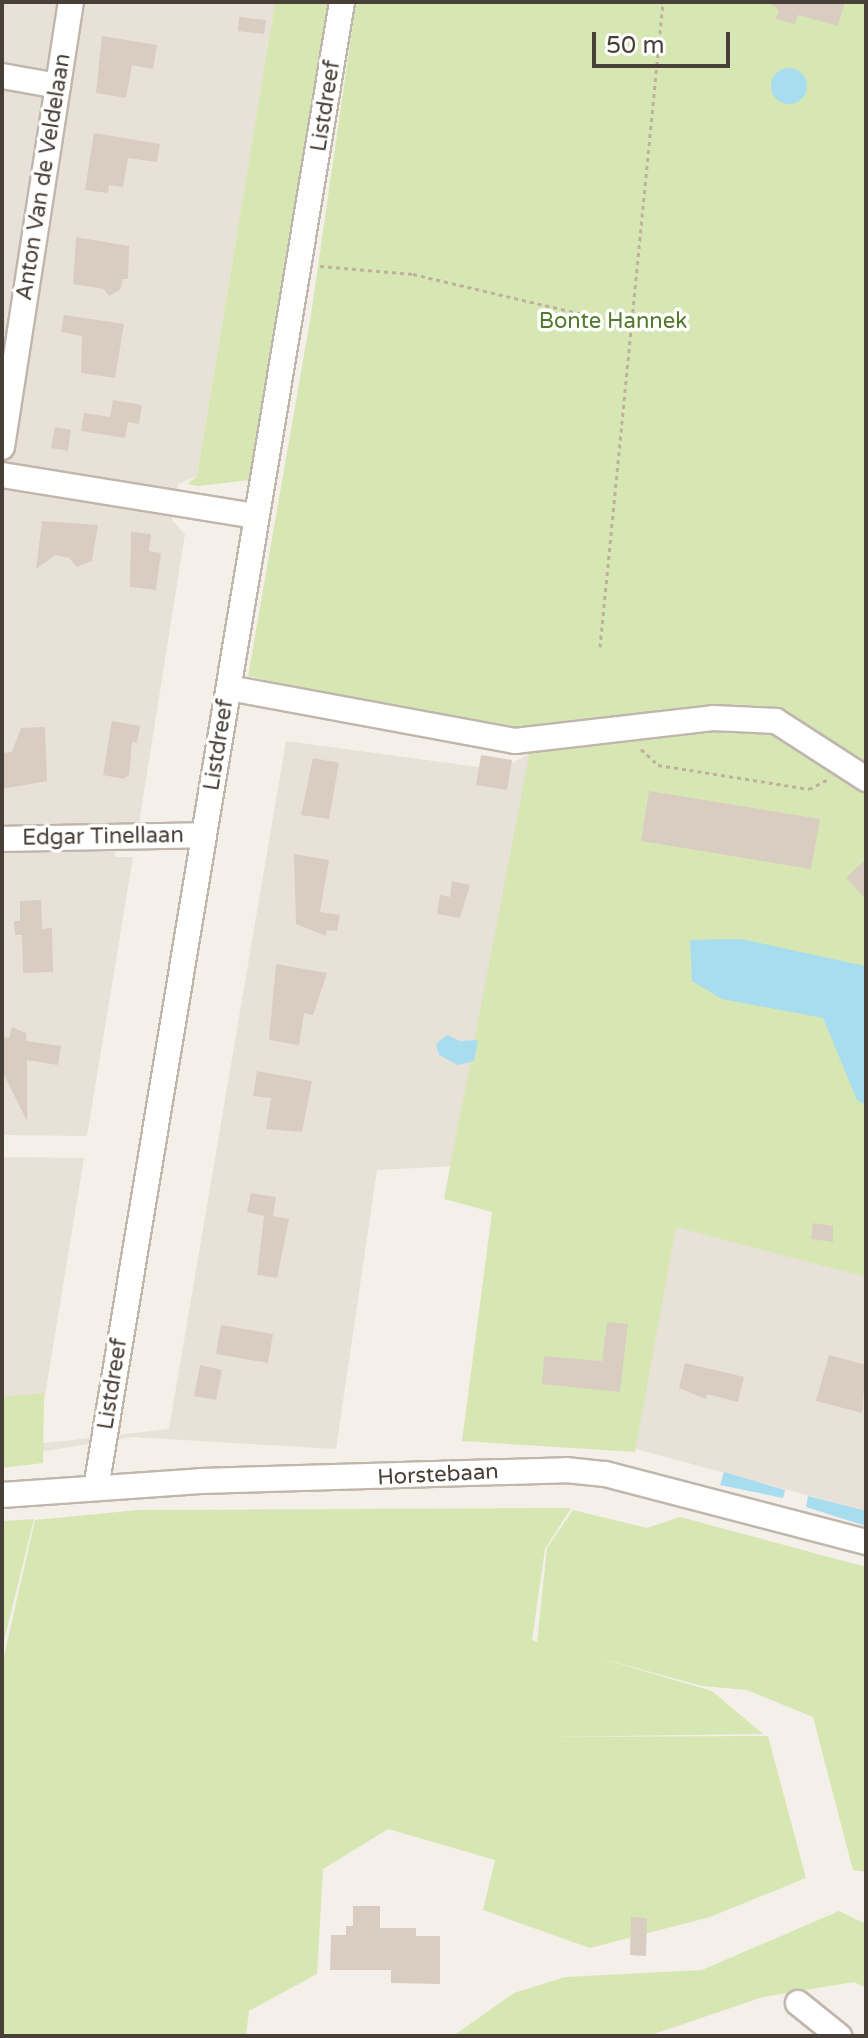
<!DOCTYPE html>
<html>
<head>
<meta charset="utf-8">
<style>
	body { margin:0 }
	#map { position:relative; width:868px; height:2038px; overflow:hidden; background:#f4efe9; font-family:"Varela Round",sans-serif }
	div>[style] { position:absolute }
	.residential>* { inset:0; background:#e8e1d8 }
	.green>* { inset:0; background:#d7e7b3 }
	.water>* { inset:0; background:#a8dcef }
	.round { border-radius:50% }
	.building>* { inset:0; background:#d9cdc2 }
	.path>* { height:3px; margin-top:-1.5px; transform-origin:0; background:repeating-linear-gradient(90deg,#c1b09d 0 4px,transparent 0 8px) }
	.roads { filter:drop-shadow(2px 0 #c0b6ac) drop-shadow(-2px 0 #c0b6ac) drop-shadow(0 2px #c0b6ac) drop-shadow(0 -2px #c0b6ac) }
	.minor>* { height:24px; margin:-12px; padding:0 12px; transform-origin:12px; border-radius:12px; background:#fff }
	span { translate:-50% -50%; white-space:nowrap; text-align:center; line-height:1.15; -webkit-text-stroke:7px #fff; paint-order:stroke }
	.street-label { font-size:22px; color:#483f38 }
	.park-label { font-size:22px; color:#53792c }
	.frame { position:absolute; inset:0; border:4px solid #483f38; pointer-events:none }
	.scale { position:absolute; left:592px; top:32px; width:138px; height:36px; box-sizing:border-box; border:4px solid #483f38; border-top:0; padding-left:10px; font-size:24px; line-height:28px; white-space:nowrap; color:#483f38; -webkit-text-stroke:6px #fff; paint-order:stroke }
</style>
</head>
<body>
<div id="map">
	<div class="residential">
		<div style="clip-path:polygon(2px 2px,275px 2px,197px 476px,178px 484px,172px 520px,185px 534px,139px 823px,115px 823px,115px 857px,133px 857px,87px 1136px,2px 1135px)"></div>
		<div style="clip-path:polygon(609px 710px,866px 720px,866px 1511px,621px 1445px,506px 1444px,535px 1162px,377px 1170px,336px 1449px,132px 1437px,2px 1458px,2px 1157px,84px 1158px,37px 1444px,169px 1429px,286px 741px,500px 770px)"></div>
	</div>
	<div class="green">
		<div style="clip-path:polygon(275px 2px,331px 2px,250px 480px,198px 486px,187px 484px,197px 476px)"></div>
		<div style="clip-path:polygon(356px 2px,866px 2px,866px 1277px,676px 1227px,635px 1452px,462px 1441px,492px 1212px,444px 1199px,532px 740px,248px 676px,311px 315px)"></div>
		<div style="clip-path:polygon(44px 1393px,43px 1463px,2px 1468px,2px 1397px)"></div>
		<div style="clip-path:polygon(571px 1508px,545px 1549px,532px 1640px,537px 1642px,547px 1548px,573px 1510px,647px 1528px,680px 1517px,866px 1567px,866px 1872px,853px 1870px,813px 1717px,747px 1690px,702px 1686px,596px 1657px,712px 1691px,763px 1734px,544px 1737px,768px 1736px,806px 1878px,710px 1917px,590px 1948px,483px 1910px,495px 1860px,388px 1829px,323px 1869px,317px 1974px,249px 2011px,246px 2036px,2px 2036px,2px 1665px,35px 1520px,138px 1510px)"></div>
		<div style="clip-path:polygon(34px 1519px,2px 1649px,2px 1521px)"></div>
		<div style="clip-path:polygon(839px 1911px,866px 1924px,866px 1988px,854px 1982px,763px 1997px,648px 2036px,453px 2036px,514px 1993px,565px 1977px,702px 1970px)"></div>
	</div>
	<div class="water">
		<div class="round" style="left:771px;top:68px;width:36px;height:36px"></div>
		<div style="clip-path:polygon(741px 939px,865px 966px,866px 1105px,857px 1100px,823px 1018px,722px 999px,692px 981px,690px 940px)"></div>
		<div style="clip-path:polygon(447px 1035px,460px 1041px,478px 1040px,474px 1061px,458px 1065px,439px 1055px,436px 1044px)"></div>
		<div style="clip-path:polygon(724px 1472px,785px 1490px,783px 1498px,720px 1485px)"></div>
		<div style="clip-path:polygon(808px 1496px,866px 1511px,866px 1526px,806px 1507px)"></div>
	</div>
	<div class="building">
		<div style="clip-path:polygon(768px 2px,845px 2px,838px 26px,798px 15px,795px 24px,776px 19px,779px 10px)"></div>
		<div style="clip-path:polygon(239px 17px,266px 20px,264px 34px,238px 31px)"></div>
		<div style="clip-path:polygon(102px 36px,157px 45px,153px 69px,132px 65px,126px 98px,96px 93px)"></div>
		<div style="clip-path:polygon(94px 133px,160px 144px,157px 162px,128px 158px,123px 187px,109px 185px,108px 193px,85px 190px)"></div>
		<div style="clip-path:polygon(76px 237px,129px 246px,128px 279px,123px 279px,120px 290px,109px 296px,104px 289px,73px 284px)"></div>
		<div style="clip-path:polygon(64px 315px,124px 324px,115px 378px,81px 373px,82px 336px,61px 332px)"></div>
		<div style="clip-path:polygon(113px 400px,142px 405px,139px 424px,128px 422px,125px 438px,81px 431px,84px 413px,110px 417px)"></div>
		<div style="clip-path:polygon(55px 427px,71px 430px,68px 451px,51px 448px)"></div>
		<div style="clip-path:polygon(42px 521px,98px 525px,92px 561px,77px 567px,69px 558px,55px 555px,36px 569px)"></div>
		<div style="clip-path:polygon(131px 532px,151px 534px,149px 551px,161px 553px,156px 590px,130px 587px)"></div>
		<div style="clip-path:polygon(112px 721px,140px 726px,137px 743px,132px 742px,129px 775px,123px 779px,103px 775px)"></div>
		<div style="clip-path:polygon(45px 727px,47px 781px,2px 789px,2px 753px,12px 752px,21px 728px)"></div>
		<div style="clip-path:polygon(481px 755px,512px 760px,507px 790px,476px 785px)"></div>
		<div style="clip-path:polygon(313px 758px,339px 763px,329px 819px,301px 815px)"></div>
		<div style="clip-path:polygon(649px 791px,820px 819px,811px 869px,641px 841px)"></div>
		<div style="clip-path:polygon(294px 854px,329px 860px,320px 912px,340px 915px,337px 931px,327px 930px,326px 936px,296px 924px)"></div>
		<div style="clip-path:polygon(866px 859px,866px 899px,846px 878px)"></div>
		<div style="clip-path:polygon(452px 881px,470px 885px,460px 918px,437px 914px,440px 895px,450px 897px)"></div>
		<div style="clip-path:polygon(41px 900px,42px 929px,52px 928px,53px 972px,23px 973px,22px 935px,15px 935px,14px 921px,20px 921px,20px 901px)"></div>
		<div style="clip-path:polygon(276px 964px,327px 973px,313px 1015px,304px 1013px,299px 1045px,269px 1040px)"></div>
		<div style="clip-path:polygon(12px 1027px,26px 1033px,26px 1041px,61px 1046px,58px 1065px,27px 1060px,27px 1121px,4px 1075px,2px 1037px,9px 1038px)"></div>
		<div style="clip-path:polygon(257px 1071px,312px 1081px,302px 1132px,266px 1129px,271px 1098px,253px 1096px)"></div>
		<div style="clip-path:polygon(251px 1193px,276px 1197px,273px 1216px,289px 1219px,277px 1278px,257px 1275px,264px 1216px,247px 1212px)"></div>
		<div style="clip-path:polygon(813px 1223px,833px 1226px,833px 1242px,811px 1239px)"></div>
		<div style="clip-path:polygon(607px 1322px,628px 1324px,620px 1392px,542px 1384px,544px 1356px,602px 1361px)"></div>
		<div style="clip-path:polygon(221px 1325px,273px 1334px,268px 1363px,216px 1354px)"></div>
		<div style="clip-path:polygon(829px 1355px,866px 1365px,862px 1413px,816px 1401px)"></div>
		<div style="clip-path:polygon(685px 1363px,744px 1377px,738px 1402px,707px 1394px,706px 1399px,679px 1388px)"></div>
		<div style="clip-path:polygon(200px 1365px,222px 1370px,216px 1400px,194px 1396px)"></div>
		<div style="clip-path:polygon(353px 1906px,380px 1906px,380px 1928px,416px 1928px,416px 1936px,440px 1936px,440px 1984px,391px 1983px,391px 1970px,330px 1970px,331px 1935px,346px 1935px,346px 1926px,353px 1926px)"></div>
		<div style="clip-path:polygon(631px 1917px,647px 1918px,646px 1956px,630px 1955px)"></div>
	</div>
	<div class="path">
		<div style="left:320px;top:266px;width:93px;rotate:4.9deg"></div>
		<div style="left:413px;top:274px;width:222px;rotate:13.3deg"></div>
		<div style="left:600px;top:647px;width:648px;rotate:-84.42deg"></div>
		<div style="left:641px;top:749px;width:23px;rotate:43deg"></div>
		<div style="left:658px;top:765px;width:153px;rotate:9deg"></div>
		<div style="left:809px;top:789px;width:20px;rotate:-27deg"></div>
	</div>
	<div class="roads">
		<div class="minor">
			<div style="left:2px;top:76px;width:57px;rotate:10.1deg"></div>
			<div style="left:2px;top:447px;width:450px;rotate:-81.2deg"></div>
			<div style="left:2px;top:475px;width:257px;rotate:9.2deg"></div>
			<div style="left:229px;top:688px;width:291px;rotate:10.5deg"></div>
			<div style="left:515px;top:741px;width:199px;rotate:-6.6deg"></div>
			<div style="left:713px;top:718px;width:63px;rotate:2.7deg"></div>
			<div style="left:776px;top:721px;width:107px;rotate:32.8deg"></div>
			<div style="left:2px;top:839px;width:202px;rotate:-1.1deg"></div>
			<div style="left:96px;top:1488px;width:1506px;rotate:-80.6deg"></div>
			<div style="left:2px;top:1495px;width:199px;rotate:-4deg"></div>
			<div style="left:201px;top:1481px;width:365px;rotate:-1.7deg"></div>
			<div style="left:566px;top:1470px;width:39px;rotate:6deg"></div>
			<div style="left:605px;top:1474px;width:270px;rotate:14.6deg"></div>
			<div style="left:798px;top:2003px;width:53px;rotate:38.8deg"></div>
		</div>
	</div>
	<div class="street-label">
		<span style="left:326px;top:106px;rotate:-81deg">Listdreef</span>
		<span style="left:44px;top:177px;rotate:-81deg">Anton Van de Veldelaan</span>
		<span style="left:219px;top:745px;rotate:-81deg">Listdreef</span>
		<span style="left:103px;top:837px;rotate:-1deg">Edgar Tinellaan</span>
		<span style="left:113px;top:1384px;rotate:-81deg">Listdreef</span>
		<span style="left:438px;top:1475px;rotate:-3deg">Horstebaan</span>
	</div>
	<div class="park-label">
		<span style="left:613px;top:322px">Bonte Hannek</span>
	</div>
	<div class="frame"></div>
	<div class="scale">50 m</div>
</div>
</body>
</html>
